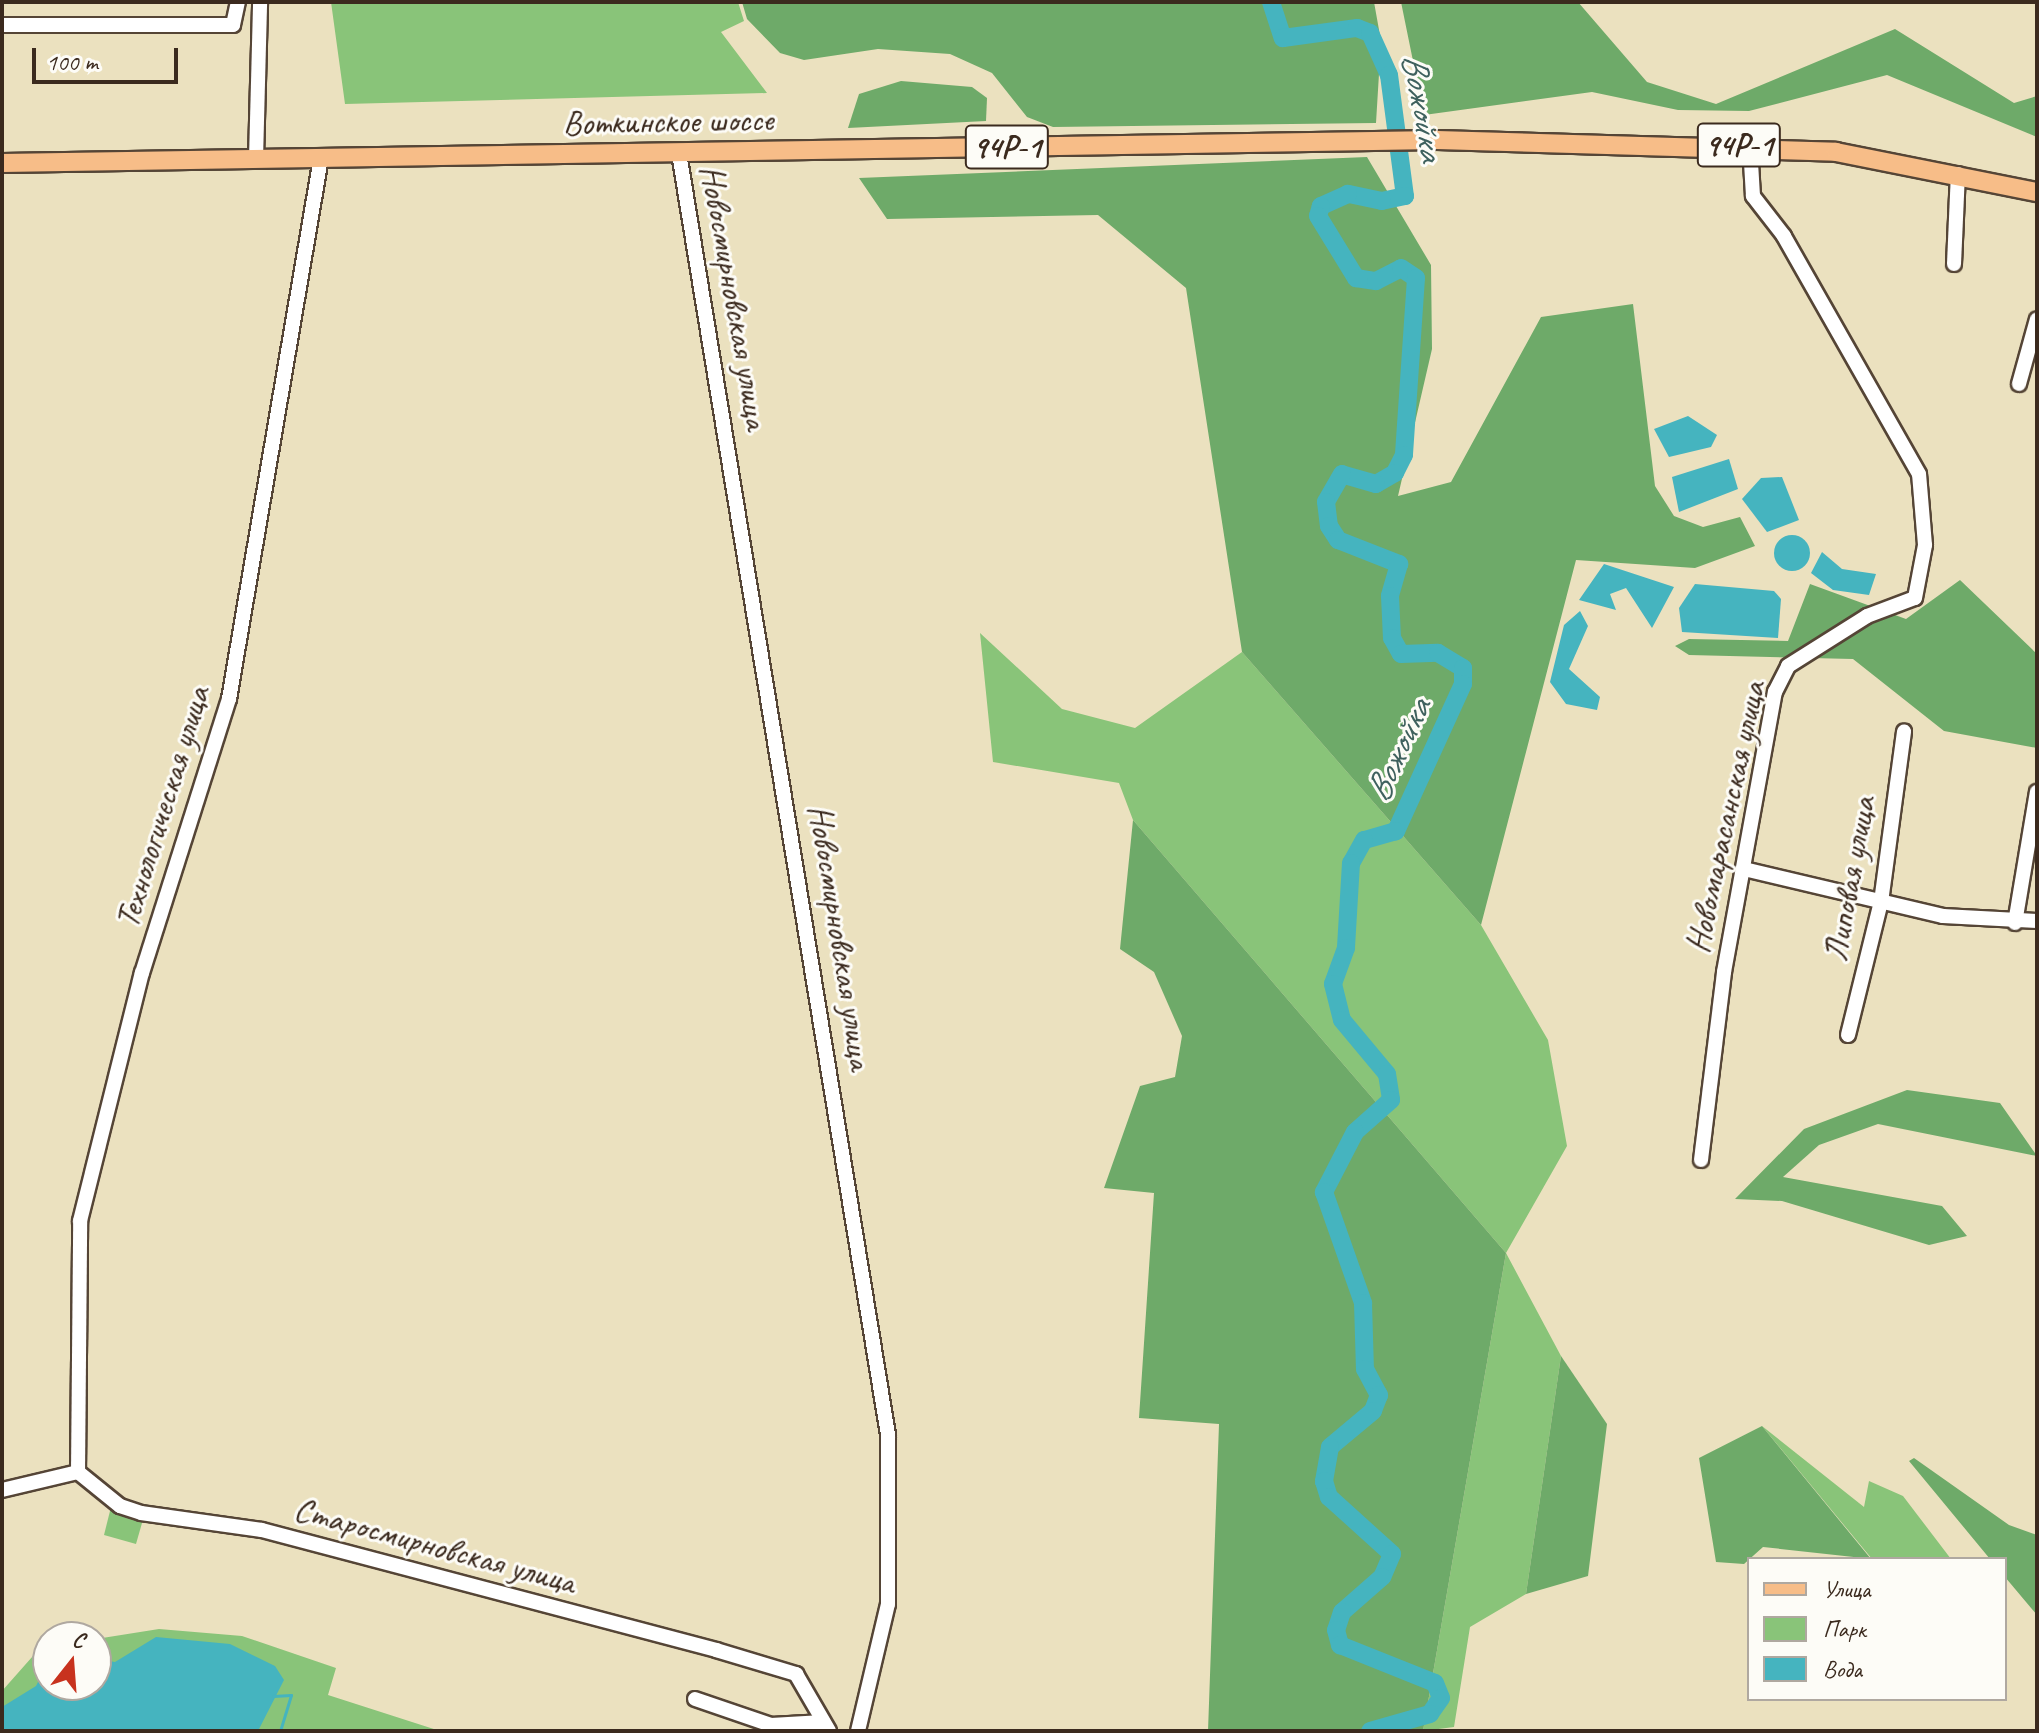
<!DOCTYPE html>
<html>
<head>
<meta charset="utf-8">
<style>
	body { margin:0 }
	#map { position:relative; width:2039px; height:1733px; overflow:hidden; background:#ebe1bf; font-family:Caveat,sans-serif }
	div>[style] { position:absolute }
	.green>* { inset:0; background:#89c479 }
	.forest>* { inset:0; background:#6eaa69 }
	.water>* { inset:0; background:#45b4bf }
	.round { border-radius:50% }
	.stream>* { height:3px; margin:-1.5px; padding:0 1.5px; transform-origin:1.5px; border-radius:1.5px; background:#45b4bf }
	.river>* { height:18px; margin:-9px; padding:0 9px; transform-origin:9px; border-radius:9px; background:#45b4bf }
	.roads { filter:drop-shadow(2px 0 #554536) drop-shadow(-2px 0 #554536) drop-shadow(0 2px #554536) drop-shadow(0 -2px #554536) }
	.minor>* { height:14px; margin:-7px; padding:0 7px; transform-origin:7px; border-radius:7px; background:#fff }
	.major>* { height:18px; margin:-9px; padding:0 9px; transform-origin:9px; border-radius:9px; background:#f7bd88 }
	span { translate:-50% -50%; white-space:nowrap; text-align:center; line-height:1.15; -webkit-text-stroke:6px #fdfcf7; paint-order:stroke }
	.shield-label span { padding:2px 6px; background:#fdfcf7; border:2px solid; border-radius:6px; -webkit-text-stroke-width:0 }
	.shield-label { font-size:32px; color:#3b2a1e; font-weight:700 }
	.street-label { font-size:34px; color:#3b2a1e }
	.water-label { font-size:36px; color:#3f615e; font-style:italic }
	.frame { position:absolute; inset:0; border:4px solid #3b2a1e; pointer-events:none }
	.legend { position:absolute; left:1747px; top:1557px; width:260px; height:144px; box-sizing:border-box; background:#fdfcf7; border:2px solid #afa8a0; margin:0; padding:10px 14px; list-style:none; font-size:24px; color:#3b2a1e }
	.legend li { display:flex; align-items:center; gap:16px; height:40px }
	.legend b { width:40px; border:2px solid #afa8a0 }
	.north { position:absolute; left:32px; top:1621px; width:80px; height:80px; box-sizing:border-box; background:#fdfcf7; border:2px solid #afa8a0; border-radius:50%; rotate:17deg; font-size:22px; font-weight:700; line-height:32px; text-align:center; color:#3b2a1e }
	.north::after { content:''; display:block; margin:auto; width:28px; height:36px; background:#c8321e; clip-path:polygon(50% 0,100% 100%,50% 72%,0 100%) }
	.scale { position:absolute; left:32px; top:48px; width:146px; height:36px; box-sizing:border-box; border:4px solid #3b2a1e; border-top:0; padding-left:10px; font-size:24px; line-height:28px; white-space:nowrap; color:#3b2a1e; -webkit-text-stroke:6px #fdfcf7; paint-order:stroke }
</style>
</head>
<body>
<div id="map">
	<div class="green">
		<div style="clip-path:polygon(331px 2px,738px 2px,744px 21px,721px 32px,767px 93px,345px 104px)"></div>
		<div style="clip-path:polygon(980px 633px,1062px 709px,1135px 728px,1242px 652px,1481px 925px,1548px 1040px,1567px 1146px,1506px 1253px,1561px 1356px,1526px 1594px,1470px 1627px,1454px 1727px,1423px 1731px,1506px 1253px,1133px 820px,1119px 783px,993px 762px)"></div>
		<div style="clip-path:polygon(1762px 1426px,1864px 1507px,1869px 1481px,1903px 1496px,1951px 1559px,1872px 1559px)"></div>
		<div style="clip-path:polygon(111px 1507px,144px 1516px,136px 1544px,104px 1535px)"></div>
		<div style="clip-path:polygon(159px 1629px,242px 1636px,336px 1668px,328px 1695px,440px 1731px,2px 1731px,2px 1691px,40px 1648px,48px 1647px,48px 1685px,96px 1685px,96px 1639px)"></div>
	</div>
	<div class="forest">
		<div style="clip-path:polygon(742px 2px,1374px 2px,1381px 41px,1376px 123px,1053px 127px,1027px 117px,992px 73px,950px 54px,878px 49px,804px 60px,780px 53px,747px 19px)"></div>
		<div style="clip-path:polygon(1401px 2px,1578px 2px,1647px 82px,1716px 104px,1895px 29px,2014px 103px,2037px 96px,2037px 137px,1887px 75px,1749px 111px,1678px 110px,1592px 92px,1424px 115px)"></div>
		<div style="clip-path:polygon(901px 81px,972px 87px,987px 98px,986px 121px,848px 128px,859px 94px)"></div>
		<div style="clip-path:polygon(1367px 157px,1431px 265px,1432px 349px,1398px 496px,1451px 482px,1541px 317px,1633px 304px,1655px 486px,1674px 516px,1703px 527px,1740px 517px,1755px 546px,1695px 568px,1576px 560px,1481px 925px,1242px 652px,1186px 288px,1098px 215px,887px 219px,859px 178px)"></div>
		<div style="clip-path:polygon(1960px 580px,2037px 654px,2037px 748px,1944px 731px,1853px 659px,1689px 655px,1675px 646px,1689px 639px,1788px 641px,1810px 584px,1906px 619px)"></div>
		<div style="clip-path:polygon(1133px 820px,1506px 1253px,1423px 1731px,1208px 1731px,1219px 1424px,1139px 1418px,1154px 1193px,1104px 1188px,1140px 1086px,1175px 1077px,1182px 1036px,1154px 972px,1120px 949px)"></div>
		<div style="clip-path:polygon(1907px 1090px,2000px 1103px,2037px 1156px,1878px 1124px,1819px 1145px,1783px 1177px,1942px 1206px,1967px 1236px,1929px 1245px,1782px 1201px,1735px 1199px,1804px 1129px)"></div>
		<div style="clip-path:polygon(1561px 1356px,1607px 1424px,1588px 1576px,1526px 1594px)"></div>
		<div style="clip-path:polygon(1762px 1426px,1871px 1559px,1872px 1559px,1763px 1547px,1744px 1564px,1716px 1562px,1699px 1458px)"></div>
		<div style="clip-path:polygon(1914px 1458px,2009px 1525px,2037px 1535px,2037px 1615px,2005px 1577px,2005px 1559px,1990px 1559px,1909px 1461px)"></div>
	</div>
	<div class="water">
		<div style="clip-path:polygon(1688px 416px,1717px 435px,1711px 447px,1669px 457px,1654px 429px)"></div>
		<div style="clip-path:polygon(1729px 459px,1738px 489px,1679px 512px,1672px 477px)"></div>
		<div style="clip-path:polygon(1782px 477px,1799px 520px,1767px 532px,1742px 499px,1761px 478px)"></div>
		<div class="round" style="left:1774px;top:535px;width:36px;height:36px"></div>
		<div style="clip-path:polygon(1822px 552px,1842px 569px,1876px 574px,1869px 595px,1833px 590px,1811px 573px)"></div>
		<div style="clip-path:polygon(1604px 564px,1674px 587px,1652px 628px,1626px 588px,1610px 594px,1616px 610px,1579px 600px)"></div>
		<div style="clip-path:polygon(1695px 584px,1774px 591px,1781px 599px,1778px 638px,1682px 632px,1679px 608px)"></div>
		<div style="clip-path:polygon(1580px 611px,1588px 626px,1569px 669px,1600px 697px,1597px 710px,1566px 704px,1550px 682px,1564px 625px)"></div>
		<div style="clip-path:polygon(156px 1637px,230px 1644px,275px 1666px,284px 1680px,258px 1731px,2px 1731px,2px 1707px,36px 1686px,48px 1662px,48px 1685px,96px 1685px,96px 1659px,115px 1662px)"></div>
	</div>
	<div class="stream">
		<div style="left:273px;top:1696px;width:18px;rotate:-3deg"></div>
		<div style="left:291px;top:1695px;width:38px;rotate:107deg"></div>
	</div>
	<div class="river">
		<div style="left:1271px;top:2px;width:38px;rotate:72deg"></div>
		<div style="left:1283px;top:38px;width:75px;rotate:-7.7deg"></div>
		<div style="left:1357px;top:28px;width:14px;rotate:21deg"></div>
		<div style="left:1370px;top:33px;width:46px;rotate:65.7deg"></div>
		<div style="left:1389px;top:75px;width:122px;rotate:82.5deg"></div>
		<div style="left:1405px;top:196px;width:24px;rotate:168deg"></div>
		<div style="left:1382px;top:201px;width:35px;rotate:-168deg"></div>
		<div style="left:1348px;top:194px;width:30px;rotate:156deg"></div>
		<div style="left:1321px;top:206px;width:10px;rotate:107deg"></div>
		<div style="left:1318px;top:216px;width:73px;rotate:58.5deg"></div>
		<div style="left:1356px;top:278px;width:20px;rotate:9deg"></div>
		<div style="left:1376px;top:281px;width:28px;rotate:-27deg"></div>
		<div style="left:1401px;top:268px;width:18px;rotate:34deg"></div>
		<div style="left:1416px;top:278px;width:177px;rotate:93.9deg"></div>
		<div style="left:1404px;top:455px;width:20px;rotate:117deg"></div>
		<div style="left:1395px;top:473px;width:22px;rotate:150deg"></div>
		<div style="left:1376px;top:484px;width:35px;rotate:-164deg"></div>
		<div style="left:1342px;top:474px;width:32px;rotate:120deg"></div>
		<div style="left:1326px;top:502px;width:24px;rotate:83deg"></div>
		<div style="left:1329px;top:526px;width:17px;rotate:57deg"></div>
		<div style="left:1338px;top:540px;width:66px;rotate:21.5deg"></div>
		<div style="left:1399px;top:564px;width:33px;rotate:106deg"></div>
		<div style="left:1390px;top:596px;width:42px;rotate:87.3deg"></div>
		<div style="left:1392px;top:638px;width:18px;rotate:61deg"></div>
		<div style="left:1401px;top:654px;width:37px;rotate:-2deg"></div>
		<div style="left:1438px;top:653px;width:29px;rotate:31deg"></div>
		<div style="left:1463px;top:668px;width:16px;rotate:90deg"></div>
		<div style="left:1463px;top:684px;width:162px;rotate:114.5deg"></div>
		<div style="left:1396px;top:831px;width:33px;rotate:164deg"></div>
		<div style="left:1364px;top:840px;width:26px;rotate:119deg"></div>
		<div style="left:1351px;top:863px;width:85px;rotate:93.4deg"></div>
		<div style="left:1346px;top:948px;width:38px;rotate:110deg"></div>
		<div style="left:1333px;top:984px;width:37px;rotate:76deg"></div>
		<div style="left:1342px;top:1020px;width:70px;rotate:50.2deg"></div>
		<div style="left:1387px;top:1074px;width:26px;rotate:81deg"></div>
		<div style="left:1391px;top:1100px;width:48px;rotate:138.4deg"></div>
		<div style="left:1355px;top:1132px;width:68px;rotate:117.3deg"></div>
		<div style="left:1324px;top:1192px;width:118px;rotate:70.6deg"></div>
		<div style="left:1363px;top:1303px;width:66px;rotate:88.3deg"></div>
		<div style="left:1365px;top:1369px;width:30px;rotate:62deg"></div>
		<div style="left:1379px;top:1395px;width:17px;rotate:111deg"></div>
		<div style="left:1373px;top:1411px;width:56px;rotate:140.1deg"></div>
		<div style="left:1330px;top:1447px;width:35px;rotate:100deg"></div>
		<div style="left:1324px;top:1481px;width:17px;rotate:73deg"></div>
		<div style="left:1329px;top:1497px;width:85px;rotate:42.1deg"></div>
		<div style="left:1392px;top:1554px;width:25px;rotate:113deg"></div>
		<div style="left:1382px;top:1577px;width:53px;rotate:138.8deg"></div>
		<div style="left:1342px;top:1612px;width:19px;rotate:108deg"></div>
		<div style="left:1336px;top:1630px;width:16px;rotate:75deg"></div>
		<div style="left:1340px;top:1645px;width:102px;rotate:21.8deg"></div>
		<div style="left:1435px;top:1683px;width:16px;rotate:68deg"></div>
		<div style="left:1441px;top:1698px;width:19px;rotate:125deg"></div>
		<div style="left:1430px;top:1714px;width:62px;rotate:164.2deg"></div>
	</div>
	<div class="roads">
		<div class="minor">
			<div style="left:2px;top:25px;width:231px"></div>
			<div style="left:233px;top:25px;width:24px;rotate:-78deg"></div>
			<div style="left:679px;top:153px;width:1299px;rotate:80.74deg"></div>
			<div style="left:888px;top:1435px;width:169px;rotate:90deg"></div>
			<div style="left:888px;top:1604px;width:130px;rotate:103.3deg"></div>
			<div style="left:256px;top:159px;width:157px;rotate:-88.5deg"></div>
			<div style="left:1954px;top:264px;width:90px;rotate:-87.5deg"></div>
			<div style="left:2019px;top:384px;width:67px;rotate:-74.5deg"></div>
			<div style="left:1744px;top:869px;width:204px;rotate:13.3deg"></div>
			<div style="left:1943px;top:916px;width:94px;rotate:3deg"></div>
			<div style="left:2015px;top:923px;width:133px;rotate:-80.5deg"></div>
			<div style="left:1848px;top:1035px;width:137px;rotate:-76.1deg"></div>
			<div style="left:1881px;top:902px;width:172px;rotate:-82.3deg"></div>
			<div style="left:1701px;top:1160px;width:189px;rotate:-83deg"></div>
			<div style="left:1724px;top:972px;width:285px;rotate:-79.7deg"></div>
			<div style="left:1775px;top:692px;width:29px;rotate:-63deg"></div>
			<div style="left:1788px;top:666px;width:93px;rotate:-32.3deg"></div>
			<div style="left:1867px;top:616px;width:51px;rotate:-20.6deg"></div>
			<div style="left:1915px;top:598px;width:54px;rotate:-79.3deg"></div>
			<div style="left:1925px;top:545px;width:71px;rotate:-94.8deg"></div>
			<div style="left:1919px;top:474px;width:274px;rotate:-119.6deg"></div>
			<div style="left:1784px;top:236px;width:51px;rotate:-127.8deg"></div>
			<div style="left:1753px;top:196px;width:51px;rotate:-93.4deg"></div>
			<div style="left:78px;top:1472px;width:251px;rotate:-89.5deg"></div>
			<div style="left:80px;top:1221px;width:256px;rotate:-76deg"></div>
			<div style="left:142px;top:973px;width:287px;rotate:-72.4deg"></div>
			<div style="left:229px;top:699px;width:549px;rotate:-80.35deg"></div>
			<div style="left:2px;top:1490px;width:78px;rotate:-13.3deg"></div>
			<div style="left:78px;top:1472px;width:54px;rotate:39deg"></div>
			<div style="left:120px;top:1506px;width:22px;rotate:18deg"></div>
			<div style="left:141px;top:1513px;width:122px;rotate:8deg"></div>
			<div style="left:262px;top:1530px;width:470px;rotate:14.8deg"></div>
			<div style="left:716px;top:1650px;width:84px;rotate:16.7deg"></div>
			<div style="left:796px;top:1674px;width:66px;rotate:59.9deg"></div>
			<div style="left:695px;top:1699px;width:80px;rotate:18.9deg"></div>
			<div style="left:771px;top:1725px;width:52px;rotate:-3.3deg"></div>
		</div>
		<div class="major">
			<div style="left:2px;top:163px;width:1435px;rotate:-0.92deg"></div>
			<div style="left:1437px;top:140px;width:399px;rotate:1.7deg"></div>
			<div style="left:1836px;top:152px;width:205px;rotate:11.3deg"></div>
		</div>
	</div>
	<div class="shield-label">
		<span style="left:1739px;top:145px">94Р-1</span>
		<span style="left:1007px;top:147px">94Р-1</span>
	</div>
	<div class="street-label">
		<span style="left:668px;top:121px;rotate:-1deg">Воткинское шоссе</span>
		<span style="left:735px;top:297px;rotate:80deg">Новосмирновская улица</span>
		<span style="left:162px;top:807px;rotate:-73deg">Технологическая улица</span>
		<span style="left:1725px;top:817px;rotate:-78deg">Новомарасанская улица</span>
		<span style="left:1849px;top:879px;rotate:-80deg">Липовая улица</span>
		<span style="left:841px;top:937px;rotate:81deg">Новосмирновская улица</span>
		<span style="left:435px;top:1545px;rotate:15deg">Старосмирновская улица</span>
	</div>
	<div class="water-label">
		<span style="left:1423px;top:107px;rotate:80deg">Вожойка</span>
		<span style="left:1398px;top:750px;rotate:-65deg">Вожойка</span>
	</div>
	<div class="frame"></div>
	<ul class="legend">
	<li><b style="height:10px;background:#f7bd88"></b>Улица</li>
	<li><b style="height:22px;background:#89c479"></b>Парк</li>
	<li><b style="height:22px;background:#45b4bf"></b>Вода</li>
	</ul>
	<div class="north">С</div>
	<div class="scale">100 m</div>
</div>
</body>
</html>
